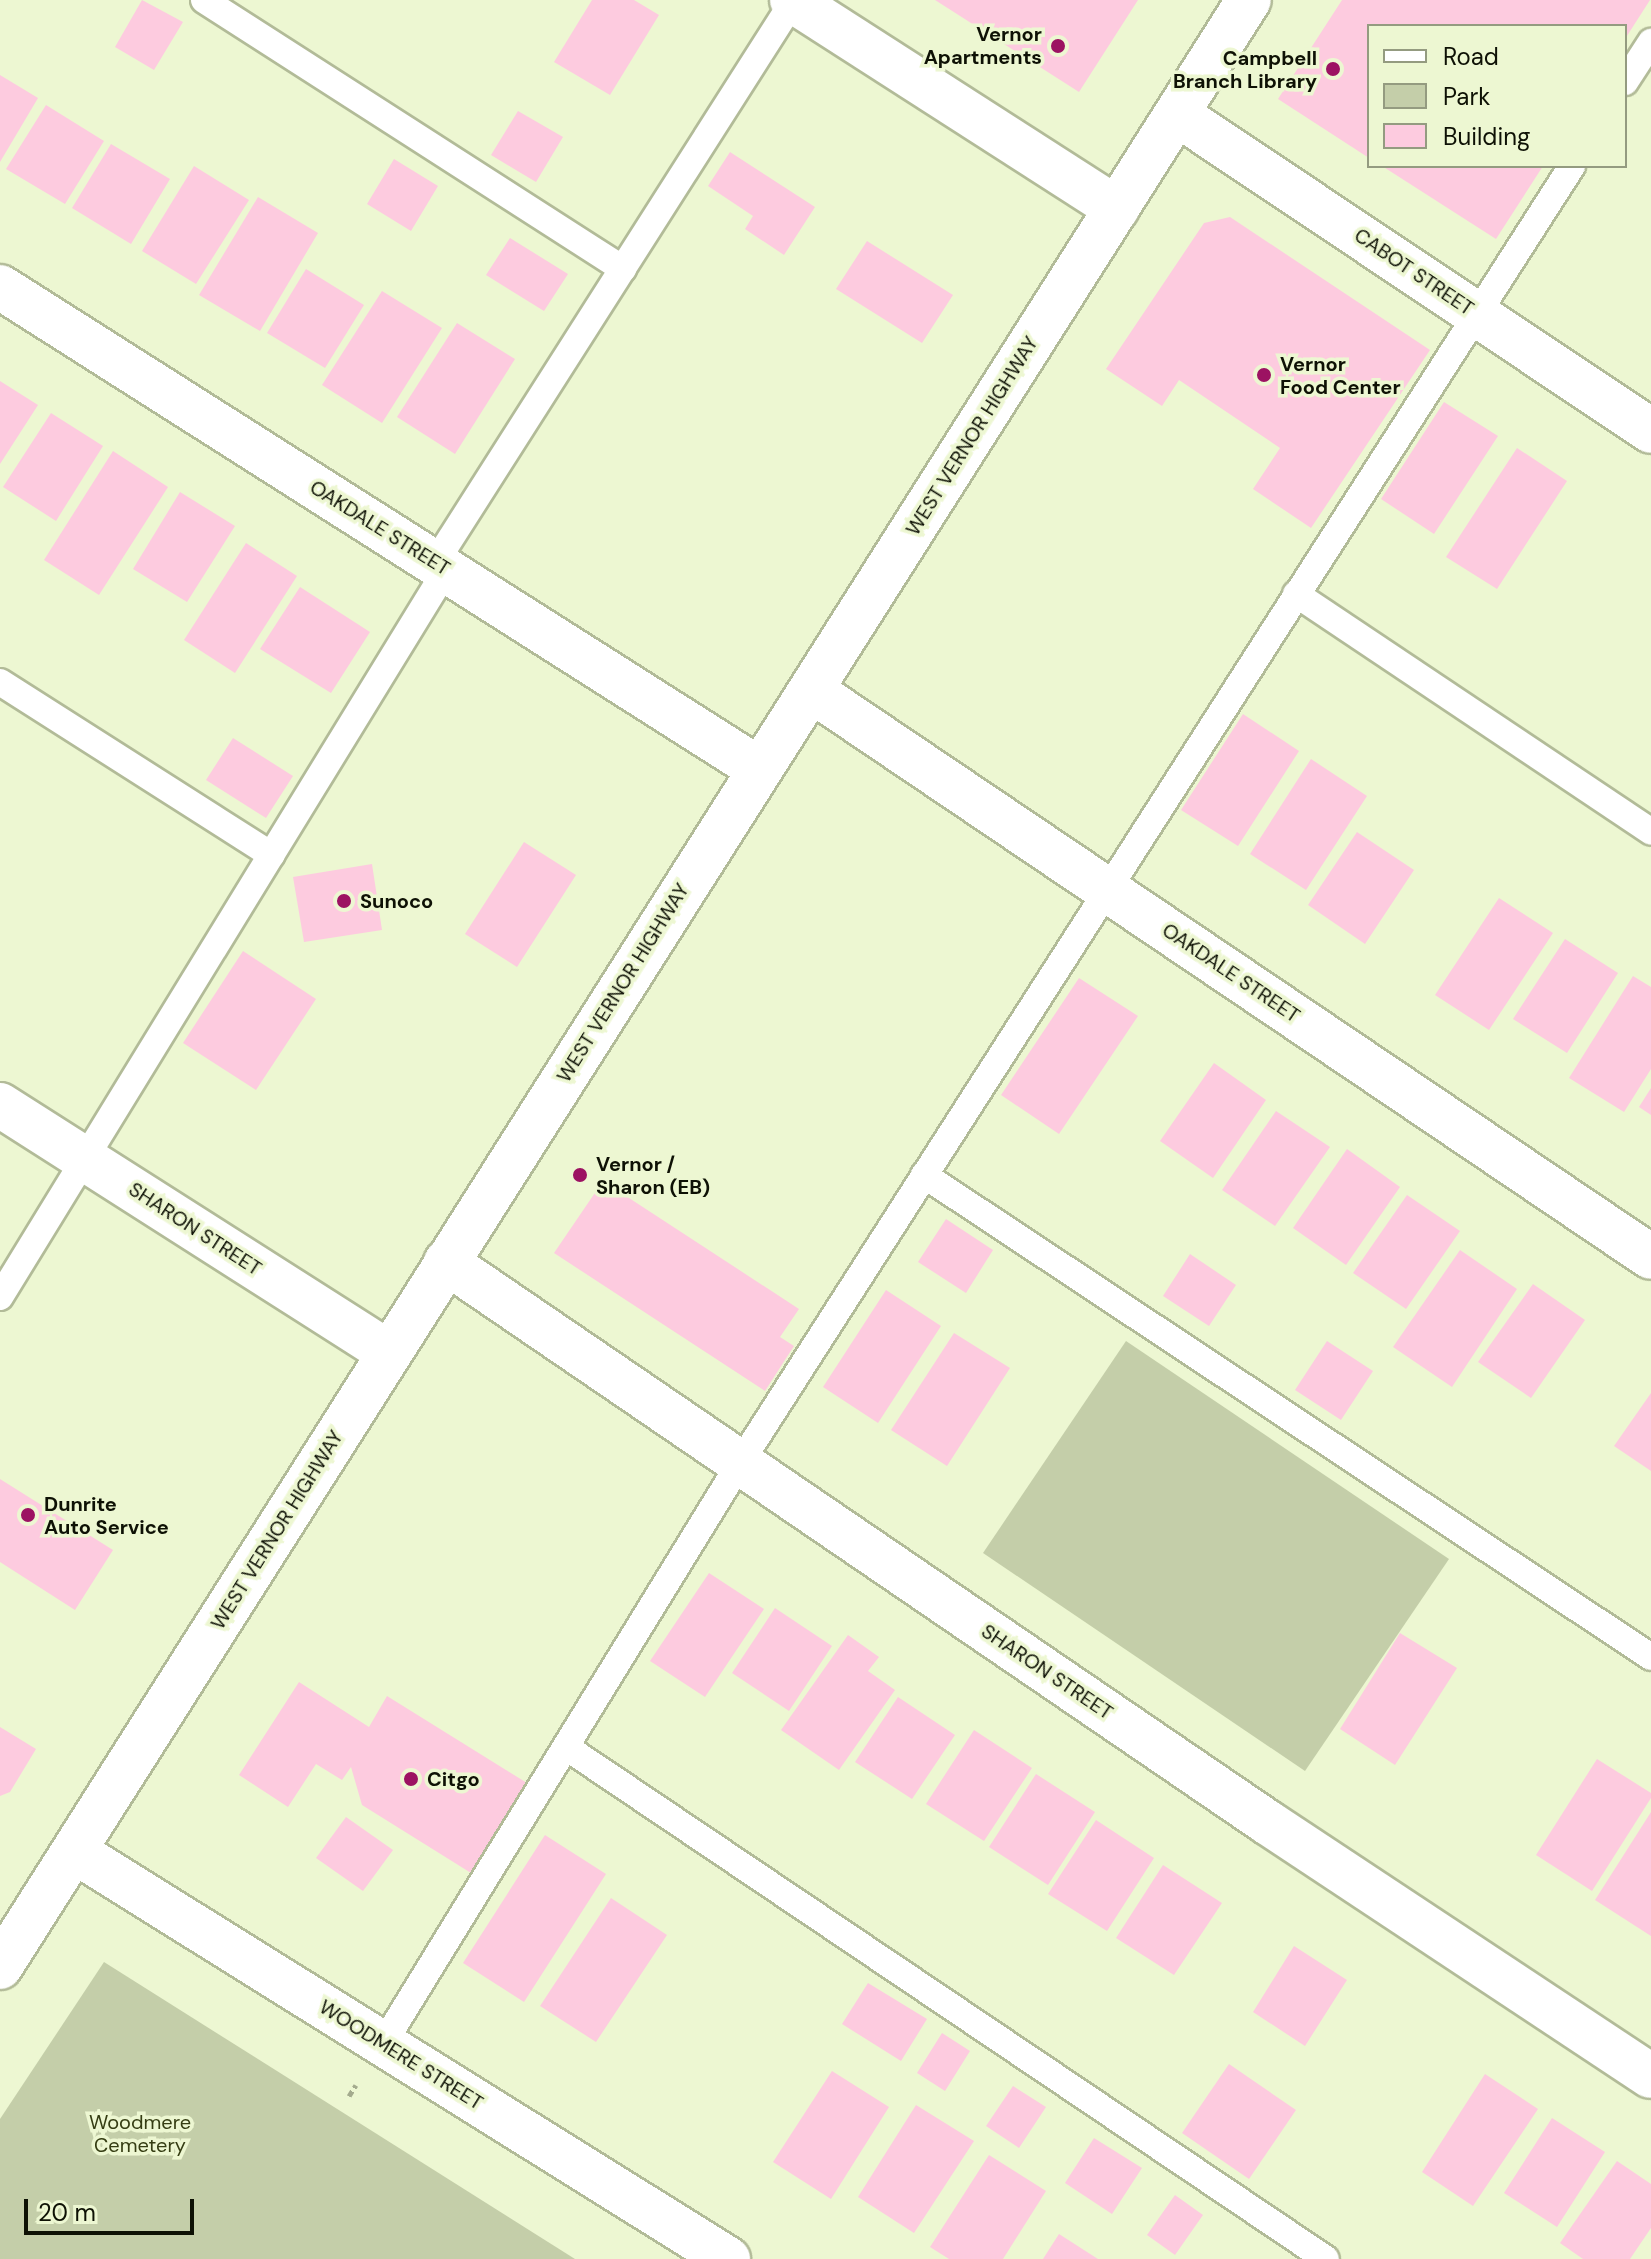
<!DOCTYPE html>
<html>
<head>
<meta charset="utf-8">
<style>
	body { margin:0 }
	#map { position:relative; width:1651px; height:2259px; overflow:hidden; background:#edf7d2; font-family:"DM Sans",sans-serif }
	div>[style] { position:absolute }
	.green>* { inset:0; background:#c4cea9 }
	.building>* { inset:0; background:#fdcbdf }
	.path>* { height:5px; margin-top:-2.5px; transform-origin:0; background:repeating-linear-gradient(90deg,#a4ab8e 0 6px,transparent 0 10px) }
	.roads { filter:drop-shadow(2px 0 #b2bb98) drop-shadow(-2px 0 #b2bb98) drop-shadow(0 2px #b2bb98) drop-shadow(0 -2px #b2bb98) }
	.lane>* { height:26px; margin:-13px; padding:0 13px; transform-origin:13px; border-radius:13px; background:#fff }
	.street>* { height:44px; margin:-22px; padding:0 22px; transform-origin:22px; border-radius:22px; background:#fff }
	.secondary>* { height:44px; margin:-22px; padding:0 22px; transform-origin:22px; border-radius:22px; background:#fff }
	.dots>* { width:22px; height:22px; translate:-50% -50%; box-sizing:border-box; border:4px solid #edf7d2; border-radius:50% }
	span { translate:-50% -50%; white-space:nowrap; text-align:center; line-height:1.15; -webkit-text-stroke:7px #edf7d2; paint-order:stroke }
	.poi-label { font-size:20px; color:#0e1105; font-weight:700 }
	.right { translate:-100% -50%; text-align:right }
	.left { translate:0 -50%; text-align:left }
	.street-label { font-size:20px; color:#0e1105 }
	.park-label { font-size:20px; color:#353d13 }
	.legend { position:absolute; left:1367px; top:24px; width:260px; height:144px; box-sizing:border-box; background:#edf7d2; border:2px solid #949b80; margin:0; padding:10px 14px; list-style:none; font-size:24px; color:#0e1105 }
	.legend li { display:flex; align-items:center; gap:16px; height:40px }
	.legend b { width:40px; border:2px solid #949b80 }
	.scale { position:absolute; left:24px; top:2199px; width:170px; height:36px; box-sizing:border-box; border:4px solid #0e1105; border-top:0; padding-left:10px; font-size:24px; line-height:28px; white-space:nowrap; color:#0e1105; -webkit-text-stroke:6px #edf7d2; paint-order:stroke }
</style>
</head>
<body>
<div id="map">
	<div class="green">
		<div style="clip-path:polygon(1126px 1341px,1449px 1559px,1305px 1771px,983px 1553px)"></div>
		<div style="clip-path:polygon(104px 1962px,575px 2259px,0 2259px,0 2119px)"></div>
	</div>
	<div class="building">
		<div style="clip-path:polygon(142px 0,183px 22px,154px 70px,115px 47px)"></div>
		<div style="clip-path:polygon(592px 0,634px 0,659px 15px,610px 95px,554px 62px)"></div>
		<div style="clip-path:polygon(935px 0,1138px 0,1079px 92px)"></div>
		<div style="clip-path:polygon(1342px 0,1650px 0,1625px 39px,1625px 26px,1369px 26px,1369px 158px,1278px 99px)"></div>
		<div style="clip-path:polygon(0 75px,38px 98px,0 162px)"></div>
		<div style="clip-path:polygon(46px 105px,104px 141px,65px 204px,6px 169px)"></div>
		<div style="clip-path:polygon(518px 111px,563px 137px,536px 182px,491px 155px)"></div>
		<div style="clip-path:polygon(111px 144px,170px 179px,131px 244px,72px 208px)"></div>
		<div style="clip-path:polygon(730px 152px,815px 207px,784px 255px,745px 229px,753px 216px,708px 186px)"></div>
		<div style="clip-path:polygon(394px 159px,438px 186px,411px 231px,367px 204px)"></div>
		<div style="clip-path:polygon(194px 166px,249px 200px,196px 284px,142px 251px)"></div>
		<div style="clip-path:polygon(1382px 166px,1543px 166px,1496px 239px)"></div>
		<div style="clip-path:polygon(258px 197px,318px 233px,260px 331px,199px 295px)"></div>
		<div style="clip-path:polygon(1230px 217px,1430px 350px,1311px 528px,1253px 489px,1280px 448px,1179px 380px,1162px 406px,1106px 369px,1204px 223px)"></div>
		<div style="clip-path:polygon(510px 238px,568px 274px,544px 311px,486px 275px)"></div>
		<div style="clip-path:polygon(867px 241px,953px 295px,922px 343px,836px 289px)"></div>
		<div style="clip-path:polygon(306px 269px,364px 305px,325px 368px,267px 333px)"></div>
		<div style="clip-path:polygon(382px 291px,442px 328px,382px 423px,322px 385px)"></div>
		<div style="clip-path:polygon(457px 323px,515px 359px,455px 454px,397px 417px)"></div>
		<div style="clip-path:polygon(0 381px,38px 405px,0 464px)"></div>
		<div style="clip-path:polygon(1444px 402px,1498px 436px,1434px 534px,1381px 499px)"></div>
		<div style="clip-path:polygon(51px 413px,103px 446px,56px 521px,3px 487px)"></div>
		<div style="clip-path:polygon(1517px 448px,1567px 481px,1497px 589px,1446px 557px)"></div>
		<div style="clip-path:polygon(113px 451px,168px 487px,99px 595px,44px 560px)"></div>
		<div style="clip-path:polygon(180px 492px,235px 526px,187px 602px,133px 569px)"></div>
		<div style="clip-path:polygon(246px 543px,297px 576px,235px 673px,184px 640px)"></div>
		<div style="clip-path:polygon(300px 587px,370px 632px,331px 693px,260px 649px)"></div>
		<div style="clip-path:polygon(1243px 714px,1299px 751px,1238px 846px,1181px 810px)"></div>
		<div style="clip-path:polygon(233px 738px,293px 776px,266px 818px,206px 780px)"></div>
		<div style="clip-path:polygon(1311px 759px,1367px 796px,1306px 890px,1250px 854px)"></div>
		<div style="clip-path:polygon(1357px 832px,1414px 870px,1365px 944px,1308px 905px)"></div>
		<div style="clip-path:polygon(524px 842px,576px 875px,517px 967px,465px 934px)"></div>
		<div style="clip-path:polygon(372px 864px,382px 930px,304px 942px,293px 877px)"></div>
		<div style="clip-path:polygon(1499px 898px,1553px 933px,1489px 1030px,1435px 995px)"></div>
		<div style="clip-path:polygon(1565px 939px,1618px 973px,1567px 1053px,1513px 1019px)"></div>
		<div style="clip-path:polygon(243px 951px,316px 999px,256px 1090px,183px 1043px)"></div>
		<div style="clip-path:polygon(1633px 976px,1651px 987px,1651px 1069px,1624px 1112px,1569px 1078px)"></div>
		<div style="clip-path:polygon(1079px 978px,1138px 1016px,1059px 1134px,1001px 1095px)"></div>
		<div style="clip-path:polygon(1214px 1063px,1266px 1100px,1213px 1178px,1160px 1141px)"></div>
		<div style="clip-path:polygon(1651px 1088px,1651px 1115px,1639px 1107px)"></div>
		<div style="clip-path:polygon(1276px 1111px,1330px 1147px,1275px 1226px,1222px 1190px)"></div>
		<div style="clip-path:polygon(1347px 1149px,1400px 1187px,1346px 1265px,1293px 1228px)"></div>
		<div style="clip-path:polygon(603px 1181px,799px 1309px,780px 1337px,794px 1346px,765px 1391px,554px 1253px)"></div>
		<div style="clip-path:polygon(1407px 1195px,1460px 1231px,1406px 1309px,1353px 1273px)"></div>
		<div style="clip-path:polygon(946px 1219px,993px 1250px,966px 1293px,918px 1262px)"></div>
		<div style="clip-path:polygon(1460px 1250px,1517px 1289px,1452px 1387px,1393px 1347px)"></div>
		<div style="clip-path:polygon(1190px 1254px,1236px 1285px,1209px 1326px,1163px 1296px)"></div>
		<div style="clip-path:polygon(1533px 1284px,1585px 1320px,1531px 1398px,1478px 1362px)"></div>
		<div style="clip-path:polygon(886px 1290px,941px 1326px,878px 1423px,823px 1387px)"></div>
		<div style="clip-path:polygon(954px 1333px,1010px 1368px,947px 1466px,891px 1430px)"></div>
		<div style="clip-path:polygon(1327px 1341px,1373px 1371px,1341px 1420px,1295px 1390px)"></div>
		<div style="clip-path:polygon(1651px 1393px,1651px 1471px,1614px 1446px)"></div>
		<div style="clip-path:polygon(0 1479px,113px 1550px,75px 1610px,0 1562px)"></div>
		<div style="clip-path:polygon(709px 1573px,764px 1609px,705px 1697px,650px 1661px)"></div>
		<div style="clip-path:polygon(775px 1608px,832px 1646px,789px 1711px,732px 1673px)"></div>
		<div style="clip-path:polygon(1400px 1633px,1457px 1668px,1395px 1765px,1340px 1729px)"></div>
		<div style="clip-path:polygon(848px 1635px,879px 1657px,868px 1671px,895px 1690px,839px 1770px,781px 1730px)"></div>
		<div style="clip-path:polygon(299px 1682px,369px 1727px,387px 1696px,527px 1783px,471px 1873px,362px 1805px,351px 1767px,342px 1780px,316px 1764px,288px 1807px,239px 1775px)"></div>
		<div style="clip-path:polygon(898px 1697px,955px 1735px,912px 1799px,855px 1762px)"></div>
		<div style="clip-path:polygon(0 1727px,36px 1749px,10px 1792px,0 1796px)"></div>
		<div style="clip-path:polygon(974px 1730px,1032px 1768px,984px 1841px,926px 1804px)"></div>
		<div style="clip-path:polygon(1597px 1759px,1651px 1793px,1651px 1798px,1592px 1891px,1536px 1855px)"></div>
		<div style="clip-path:polygon(1036px 1774px,1095px 1812px,1048px 1885px,989px 1847px)"></div>
		<div style="clip-path:polygon(1651px 1812px,1651px 1936px,1595px 1900px)"></div>
		<div style="clip-path:polygon(346px 1817px,393px 1850px,363px 1891px,316px 1858px)"></div>
		<div style="clip-path:polygon(1096px 1820px,1154px 1858px,1107px 1931px,1048px 1894px)"></div>
		<div style="clip-path:polygon(545px 1835px,606px 1874px,524px 2002px,463px 1963px)"></div>
		<div style="clip-path:polygon(1163px 1865px,1222px 1903px,1174px 1975px,1116px 1938px)"></div>
		<div style="clip-path:polygon(611px 1898px,667px 1935px,596px 2042px,540px 2006px)"></div>
		<div style="clip-path:polygon(1294px 1946px,1347px 1980px,1305px 2046px,1253px 2012px)"></div>
		<div style="clip-path:polygon(868px 1983px,927px 2019px,901px 2061px,842px 2024px)"></div>
		<div style="clip-path:polygon(942px 2033px,970px 2051px,945px 2091px,917px 2073px)"></div>
		<div style="clip-path:polygon(1229px 2064px,1296px 2110px,1249px 2179px,1182px 2133px)"></div>
		<div style="clip-path:polygon(832px 2071px,889px 2107px,831px 2199px,773px 2162px)"></div>
		<div style="clip-path:polygon(1485px 2074px,1538px 2109px,1473px 2206px,1422px 2172px)"></div>
		<div style="clip-path:polygon(1013px 2086px,1046px 2107px,1019px 2148px,986px 2126px)"></div>
		<div style="clip-path:polygon(916px 2105px,974px 2141px,914px 2233px,858px 2197px)"></div>
		<div style="clip-path:polygon(1552px 2118px,1605px 2152px,1557px 2227px,1504px 2193px)"></div>
		<div style="clip-path:polygon(1094px 2138px,1142px 2168px,1112px 2214px,1065px 2183px)"></div>
		<div style="clip-path:polygon(989px 2155px,1046px 2191px,1003px 2259px,949px 2259px,930px 2247px)"></div>
		<div style="clip-path:polygon(1617px 2161px,1651px 2184px,1651px 2228px,1630px 2259px,1583px 2259px,1560px 2243px)"></div>
		<div style="clip-path:polygon(1175px 2195px,1203px 2215px,1175px 2255px,1147px 2235px)"></div>
		<div style="clip-path:polygon(1059px 2234px,1098px 2259px,1043px 2259px)"></div>
	</div>
	<div class="path">
		<div style="left:349px;top:2096px;width:13px;rotate:-58deg"></div>
	</div>
	<div class="roads">
		<div class="lane">
			<div style="left:204px;top:0;width:498px;rotate:32.7deg"></div>
			<div style="left:1625px;top:82px;width:48px;rotate:-57deg"></div>
			<div style="left:435px;top:563px;width:668px;rotate:-57.48deg"></div>
			<div style="left:1296px;top:594px;width:427px;rotate:33.8deg"></div>
			<div style="left:0;top:682px;width:322px;rotate:32.5deg"></div>
			<div style="left:924px;top:1175px;width:872px;rotate:33.54deg"></div>
			<div style="left:0;top:1297px;width:853px;rotate:-58.47deg"></div>
			<div style="left:566px;top:1747px;width:916px;rotate:33.97deg"></div>
			<div style="left:383px;top:2044px;width:682px;rotate:-58.43deg"></div>
			<div style="left:740px;top:1463px;width:1541px;rotate:-57.32deg"></div>
		</div>
		<div class="street">
			<div style="left:792px;top:0;width:386px;rotate:32.7deg"></div>
			<div style="left:1177px;top:114px;width:570px;rotate:33.77deg"></div>
			<div style="left:0;top:287px;width:899px;rotate:32.42deg"></div>
			<div style="left:811px;top:690px;width:1013px;rotate:34.02deg"></div>
			<div style="left:0;top:1105px;width:461px;rotate:32.5deg"></div>
			<div style="left:446px;top:1262px;width:994px;rotate:34.3deg"></div>
			<div style="left:1267px;top:1822px;width:460px;rotate:33.5deg"></div>
		</div>
		<div class="secondary">
			<div style="left:74px;top:1851px;width:771px;rotate:31.96deg"></div>
			<div style="left:0;top:1967px;width:2330px;rotate:-57.59deg"></div>
		</div>
	</div>
	<div class="dots">
		<div style="left:1058px;top:46px;background:#9c1262"></div>
		<div style="left:1333px;top:69px;background:#9c1262"></div>
		<div style="left:1264px;top:375px;background:#9c1262"></div>
		<div style="left:344px;top:901px;background:#9c1262"></div>
		<div style="left:580px;top:1175px;background:#9c1262"></div>
		<div style="left:28px;top:1515px;background:#9c1262"></div>
		<div style="left:411px;top:1779px;background:#9c1262"></div>
	</div>
	<div class="poi-label">
		<span class="right" style="left:1042px;top:46px">Vernor<br>Apartments</span>
		<span class="right" style="left:1317px;top:70px">Campbell<br>Branch Library</span>
		<span class="left" style="left:1280px;top:376px">Vernor<br>Food Center</span>
		<span class="left" style="left:360px;top:901px">Sunoco</span>
		<span class="left" style="left:596px;top:1176px">Vernor /<br>Sharon (EB)</span>
		<span class="left" style="left:44px;top:1516px">Dunrite<br>Auto Service</span>
		<span class="left" style="left:427px;top:1779px">Citgo</span>
	</div>
	<div class="street-label">
		<span style="left:1414px;top:272px;rotate:34deg">CABOT STREET</span>
		<span style="left:972px;top:436px;rotate:-58deg">WEST VERNOR HIGHWAY</span>
		<span style="left:380px;top:528px;rotate:32deg">OAKDALE STREET</span>
		<span style="left:1231px;top:973px;rotate:34deg">OAKDALE STREET</span>
		<span style="left:623px;top:983px;rotate:-58deg">WEST VERNOR HIGHWAY</span>
		<span style="left:195px;top:1229px;rotate:33deg">SHARON STREET</span>
		<span style="left:277px;top:1530px;rotate:-58deg">WEST VERNOR HIGHWAY</span>
		<span style="left:1047px;top:1672px;rotate:34deg">SHARON STREET</span>
		<span style="left:401px;top:2055px;rotate:32deg">WOODMERE STREET</span>
	</div>
	<div class="park-label">
		<span style="left:140px;top:2134px">Woodmere<br>Cemetery</span>
	</div>
	<ul class="legend">
	<li><b style="height:10px;background:#fff"></b>Road</li>
	<li><b style="height:22px;background:#c4cea9"></b>Park</li>
	<li><b style="height:22px;background:#fdcbdf"></b>Building</li>
	</ul>
	<div class="scale">20 m</div>
</div>
</body>
</html>
